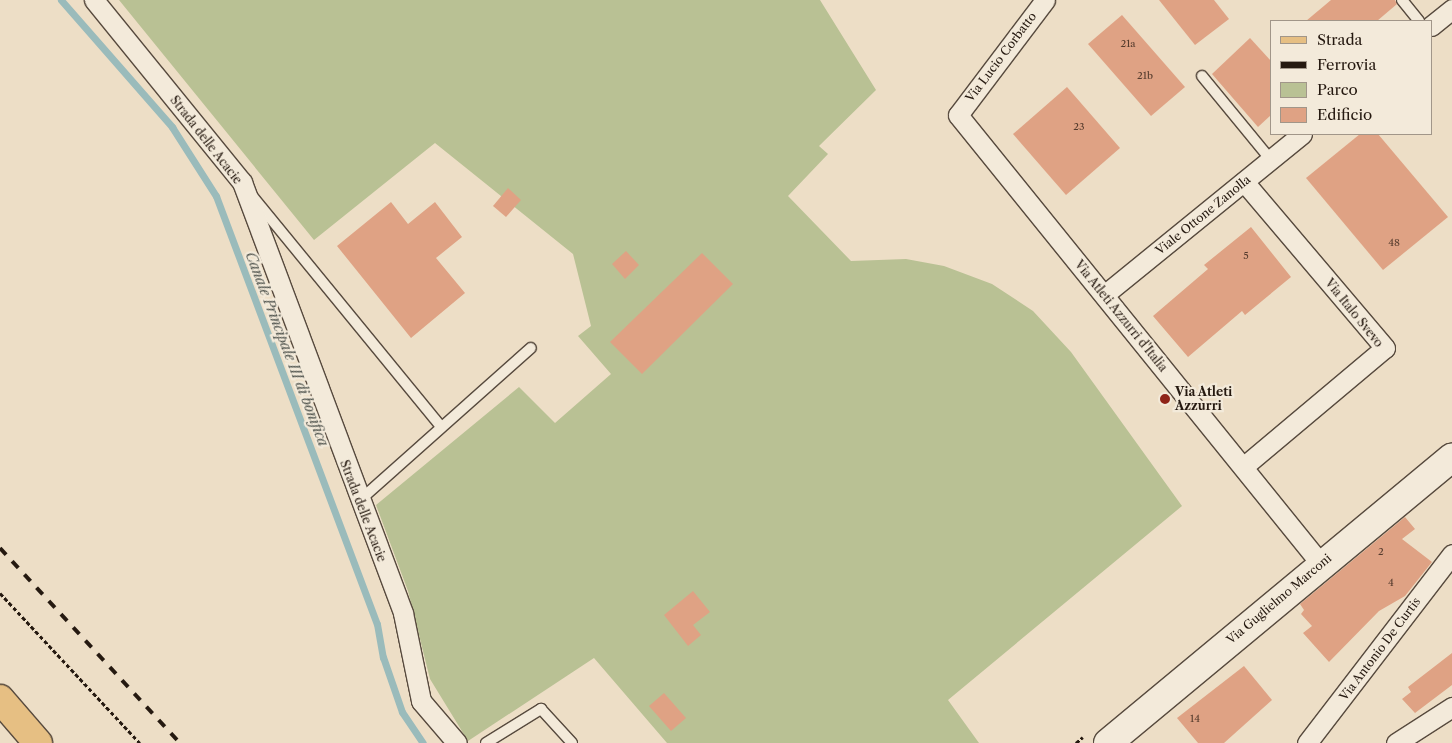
<!DOCTYPE html>
<html>
<head>
<meta charset="utf-8">
<style>
	body { margin:0 }
	#map { position:relative; width:1452px; height:743px; overflow:hidden; background:#eddec6; font-family:"Libre Caslon Text",serif }
	div>[style] { position:absolute }
	.green>* { inset:0; background:#b9c194 }
	.stream>* { height:7px; margin:-3.5px; padding:0 3.5px; transform-origin:3.5px; border-radius:3.5px; background:#9abbbb }
	.building>* { inset:0; background:#dfa284 }
	.path>* { height:3px; margin-top:-1.5px; transform-origin:0; background:repeating-linear-gradient(90deg,#251910 0 4px,transparent 0 6.5px) }
	.roads { filter:drop-shadow(1px 0 #574a3e) drop-shadow(-1px 0 #574a3e) drop-shadow(0 1px #574a3e) drop-shadow(0 -1px #574a3e) }
	.lane>* { height:10px; margin:-5px; padding:0 5px; transform-origin:5px; border-radius:5px; background:#f3eada }
	.street>* { height:19px; margin:-9.5px; padding:0 9.5px; transform-origin:9.5px; border-radius:9.5px; background:#f3eada }
	.secondary>* { height:28px; margin:-14px; padding:0 14px; transform-origin:14px; border-radius:14px; background:#f3eada }
	.primary>* { height:28px; margin:-14px; padding:0 14px; transform-origin:14px; border-radius:14px; background:#e6bf83 }
	.rail>* { height:4px; margin-top:-2px; transform-origin:0; background:repeating-linear-gradient(90deg,#251910 0 9px,transparent 0 18px) }
	.dots>* { width:14px; height:14px; translate:-50% -50%; box-sizing:border-box; border:2px solid #f3eada; border-radius:50% }
	span { translate:-50% -50%; white-space:nowrap; text-align:center; line-height:1.15; -webkit-text-stroke:4.5px #f3eada; paint-order:stroke }
	.number-label { font-size:10px; color:#543b2d }
	.number-label span { -webkit-text-stroke-width:0 }
	.street-label { font-size:12px; color:#251910 }
	.poi-label { font-size:12px; color:#251910; font-weight:700 }
	.left { translate:0 -50%; text-align:left }
	.water-label { font-size:14px; color:#4e524c; font-style:italic }
	.legend { position:absolute; left:1270px; top:20px; width:162px; height:115px; box-sizing:border-box; background:#f3eada; border:1px solid #a19689; margin:0; padding:6px 9px; list-style:none; font-size:15px; color:#251910 }
	.legend li { display:flex; align-items:center; gap:10px; height:25px }
	.legend b { width:25px; border:1px solid #a19689 }
</style>
</head>
<body>
<div id="map">
	<div class="green">
		<div style="clip-path:polygon(119px 0,820px 0,876px 90px,819px 146px,828px 154px,788px 196px,851px 261px,906px 259px,944px 266px,992px 284px,1033px 311px,1071px 352px,1182px 506px,948px 700px,979px 743px,667px 743px,594px 658px,468px 741px,430px 679px,408px 591px,376px 505px,519px 387px,555px 423px,611px 374px,578px 336px,591px 326px,573px 254px,435px 143px,314px 240px)"></div>
	</div>
	<div class="stream">
		<div style="left:61px;top:0;width:169px;rotate:48.8deg"></div>
		<div style="left:172px;top:127px;width:82px;rotate:57.5deg"></div>
		<div style="left:216px;top:196px;width:457px;rotate:69.4deg"></div>
		<div style="left:377px;top:624px;width:34px;rotate:80deg"></div>
		<div style="left:383px;top:657px;width:58px;rotate:70.9deg"></div>
		<div style="left:402px;top:712px;width:37px;rotate:56deg"></div>
	</div>
	<div class="building">
		<div style="clip-path:polygon(1159px 0,1214px 0,1229px 19px,1195px 45px)"></div>
		<div style="clip-path:polygon(1331px 0,1395px 0,1397px 4px,1377px 21px,1306px 21px)"></div>
		<div style="clip-path:polygon(1122px 15px,1185px 87px,1151px 116px,1088px 44px)"></div>
		<div style="clip-path:polygon(1250px 38px,1271px 61px,1271px 115px,1258px 127px,1212px 74px)"></div>
		<div style="clip-path:polygon(1067px 87px,1120px 148px,1066px 195px,1013px 134px)"></div>
		<div style="clip-path:polygon(1360px 134px,1378px 134px,1448px 217px,1383px 270px,1306px 178px)"></div>
		<div style="clip-path:polygon(508px 188px,521px 200px,506px 217px,493px 206px)"></div>
		<div style="clip-path:polygon(391px 202px,408px 224px,435px 202px,462px 237px,436px 258px,465px 293px,411px 338px,337px 246px)"></div>
		<div style="clip-path:polygon(1251px 227px,1291px 277px,1245px 315px,1242px 311px,1188px 357px,1153px 316px,1208px 269px,1204px 265px)"></div>
		<div style="clip-path:polygon(626px 251px,639px 265px,625px 279px,612px 264px)"></div>
		<div style="clip-path:polygon(702px 253px,733px 284px,642px 374px,610px 342px)"></div>
		<div style="clip-path:polygon(1405px 517px,1415px 529px,1402px 539px,1432px 562px,1405px 596px,1379px 611px,1329px 662px,1303px 633px,1312px 626px,1301px 614px,1304px 610px,1300px 604px)"></div>
		<div style="clip-path:polygon(693px 591px,710px 612px,693px 625px,701px 635px,688px 646px,664px 615px)"></div>
		<div style="clip-path:polygon(1452px 653px,1452px 685px,1415px 713px,1402px 699px,1411px 692px,1408px 687px)"></div>
		<div style="clip-path:polygon(1244px 666px,1272px 700px,1224px 743px,1198px 743px,1177px 718px)"></div>
		<div style="clip-path:polygon(664px 693px,686px 718px,671px 731px,649px 706px)"></div>
	</div>
	<div class="path">
		<div style="left:0;top:593px;width:205px;rotate:47deg"></div>
		<div style="left:1076px;top:743px;width:9px;rotate:-41deg"></div>
	</div>
	<div class="roads">
		<div class="lane">
			<div style="left:1402px;top:0;width:27px;rotate:51deg"></div>
			<div style="left:1202px;top:76px;width:109px;rotate:50.6deg"></div>
			<div style="left:253px;top:197px;width:297px;rotate:50.7deg"></div>
			<div style="left:359px;top:501px;width:230px;rotate:-41.7deg"></div>
			<div style="left:486px;top:743px;width:65px;rotate:-31.7deg"></div>
			<div style="left:541px;top:709px;width:46px;rotate:47.6deg"></div>
		</div>
		<div class="street">
			<div style="left:94px;top:0;width:235px;rotate:50.9deg"></div>
			<div style="left:242px;top:182px;width:460px;rotate:69.5deg"></div>
			<div style="left:403px;top:613px;width:90px;rotate:78.4deg"></div>
			<div style="left:421px;top:701px;width:55px;rotate:49.4deg"></div>
			<div style="left:1045px;top:0;width:144px;rotate:127.1deg"></div>
			<div style="left:958px;top:115px;width:577px;rotate:51.05deg"></div>
			<div style="left:1431px;top:26px;width:27px;rotate:-39deg"></div>
			<div style="left:1104px;top:295px;width:255px;rotate:-39.1deg"></div>
			<div style="left:1243px;top:467px;width:185px;rotate:-40deg"></div>
			<div style="left:1385px;top:348px;width:218px;rotate:-130.3deg"></div>
			<div style="left:1307px;top:743px;width:238px;rotate:-52.5deg"></div>
			<div style="left:1396px;top:743px;width:67px;rotate:-32.7deg"></div>
		</div>
		<div class="secondary">
			<div style="left:1108px;top:743px;width:447px;rotate:-39.7deg"></div>
		</div>
		<div class="primary">
			<div style="left:0;top:699px;width:58px;rotate:49.2deg"></div>
		</div>
	</div>
	<div class="rail">
		<div style="left:0;top:548px;width:265px;rotate:47.3deg"></div>
	</div>
	<div class="dots">
		<div style="left:1165px;top:399px;background:#8f2418"></div>
	</div>
	<div class="number-label">
		<span style="left:1128px;top:44px">21a</span>
		<span style="left:1145px;top:76px">21b</span>
		<span style="left:1079px;top:127px">23</span>
		<span style="left:1394px;top:243px">48</span>
		<span style="left:1246px;top:256px">5</span>
		<span style="left:1381px;top:552px">2</span>
		<span style="left:1391px;top:583px">4</span>
		<span style="left:1195px;top:719px">14</span>
	</div>
	<div class="street-label">
		<span style="left:1001px;top:57px;rotate:-53deg">Via Lucio Corbatto</span>
		<span style="left:206px;top:140px;rotate:52deg">Strada delle Acacie</span>
		<span style="left:1203px;top:215px;rotate:-39deg">Viale Ottone Zanolla</span>
		<span style="left:1354px;top:313px;rotate:51deg">Via Italo Svevo</span>
		<span style="left:1121px;top:316px;rotate:51deg">Via Atleti Azzurri d'Italia</span>
		<span style="left:363px;top:511px;rotate:69deg">Strada delle Acacie</span>
		<span style="left:1279px;top:599px;rotate:-40deg">Via Guglielmo Marconi</span>
		<span style="left:1380px;top:649px;rotate:-53deg">Via Antonio De Curtis</span>
	</div>
	<div class="poi-label">
		<span class="left" style="left:1175px;top:399px">Via Atleti<br>Azzurri</span>
	</div>
	<div class="water-label">
		<span style="left:287px;top:349px;rotate:69deg">Canale Principale III di bonifica</span>
	</div>
	<ul class="legend">
	<li><b style="height:6px;background:#e6bf83"></b>Strada</li>
	<li><b style="height:6px;background:#251910"></b>Ferrovia</li>
	<li><b style="height:14px;background:#b9c194"></b>Parco</li>
	<li><b style="height:14px;background:#dfa284"></b>Edificio</li>
	</ul>
</div>
</body>
</html>
